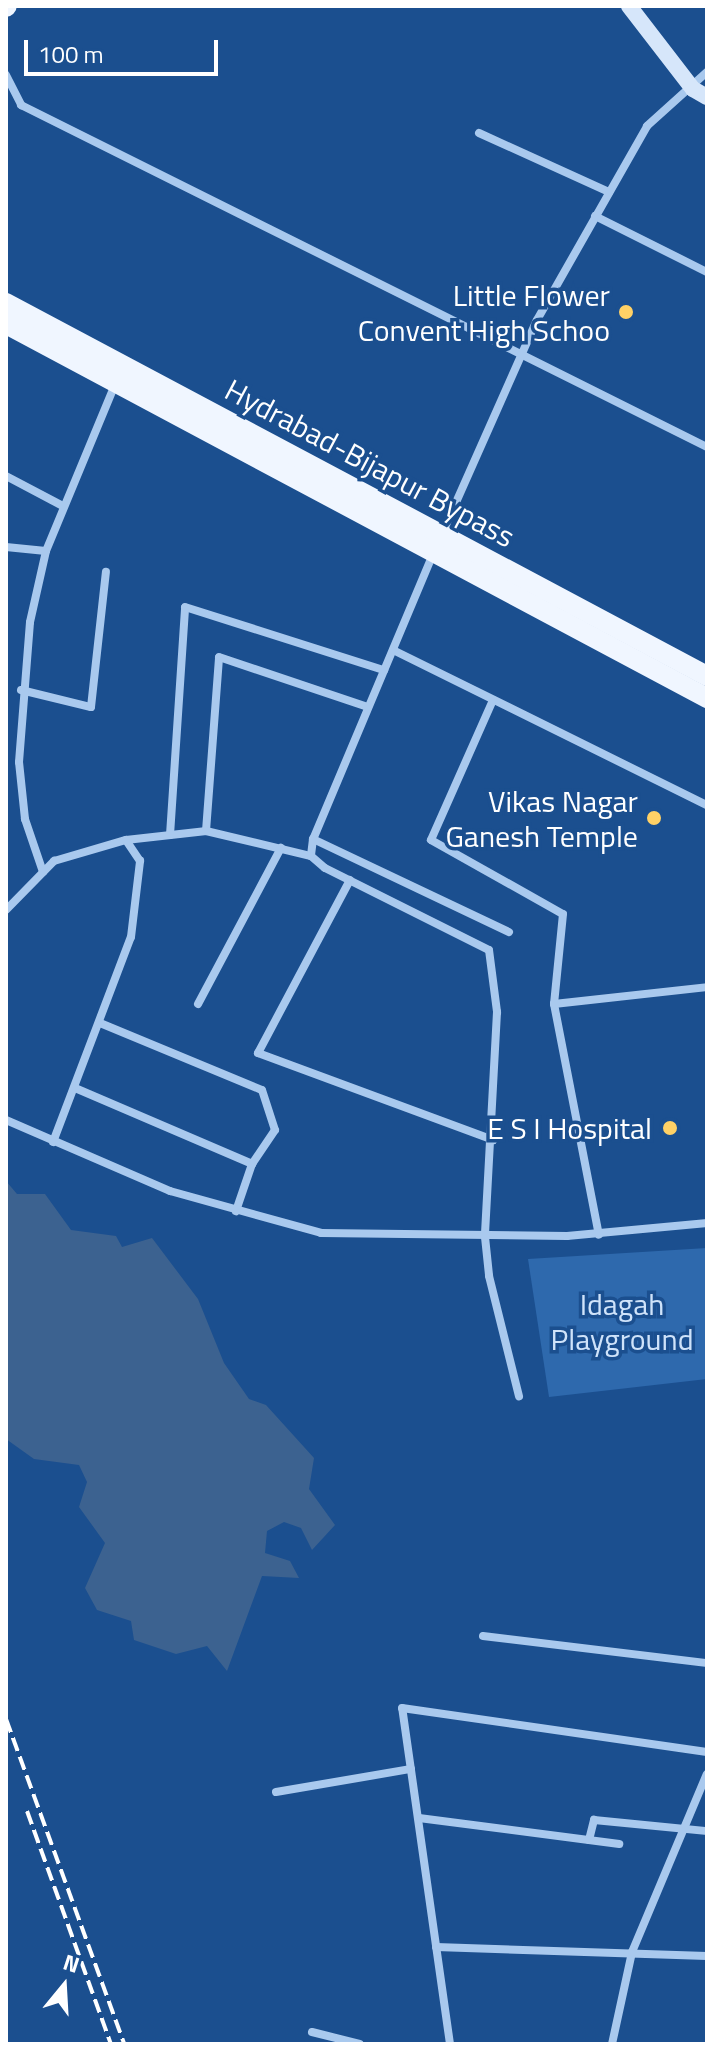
<!DOCTYPE html>
<html>
<head>
<meta charset="utf-8">
<style>
	body { margin:0 }
	#map { position:relative; width:713px; height:2050px; overflow:hidden; background:#1b4f8f; font-family:"Titillium Web",sans-serif }
	div>[style] { position:absolute }
	.green>* { inset:0; background:#2e69ad }
	.water>* { inset:0; background:#3c6290 }
	.street>* { height:8px; margin:-4px; padding:0 4px; transform-origin:4px; border-radius:4px; background:#a9c9ee }
	.secondary>* { height:16px; margin:-8px; padding:0 8px; transform-origin:8px; border-radius:8px; background:#d6e6fa }
	.primary>* { height:20px; margin:-10px; padding:0 10px; transform-origin:10px; border-radius:10px; background:#f0f6ff }
	.rail>* { height:4px; margin-top:-2px; transform-origin:0; background:repeating-linear-gradient(90deg,#fff 0 14px,transparent 0 20px) }
	.dots>* { width:22px; height:22px; translate:-50% -50%; box-sizing:border-box; border:4px solid #1b4f8f; border-radius:50% }
	span { translate:-50% -50%; white-space:nowrap; text-align:center; line-height:1.15; -webkit-text-stroke:7px #1b4f8f; paint-order:stroke }
	.poi-label { font-size:30px; color:#fff }
	.right { translate:-100% -50%; text-align:right }
	.street-label { font-size:30px; color:#fff }
	.park-label { font-size:30px; color:#cfe3fa }
	.frame { position:absolute; inset:0; border:8px solid #fff; pointer-events:none }
	.north { position:absolute; left:24px; top:1946px; width:80px; height:80px; -webkit-text-stroke:6px #1b4f8f; paint-order:stroke; rotate:18deg; font-size:22px; font-weight:700; line-height:32px; text-align:center; color:#fff }
	.north::after { content:''; display:block; margin:auto; width:28px; height:36px; background:#fff; clip-path:polygon(50% 0,100% 100%,50% 72%,0 100%) }
	.scale { position:absolute; left:24px; top:40px; width:194px; height:36px; box-sizing:border-box; border:4px solid #fff; border-top:0; padding-left:10px; font-size:24px; line-height:28px; white-space:nowrap; color:#fff; -webkit-text-stroke:6px #1b4f8f; paint-order:stroke }
</style>
</head>
<body>
<div id="map">
	<div class="green">
		<div style="clip-path:polygon(707px 1248px,707px 1379px,549px 1397px,528px 1259px)"></div>
	</div>
	<div class="water">
		<div style="clip-path:polygon(6px 1181px,17px 1194px,45px 1194px,71px 1230px,116px 1236px,122px 1247px,152px 1238px,198px 1299px,224px 1363px,249px 1399px,266px 1405px,314px 1458px,309px 1489px,335px 1525px,312px 1550px,301px 1528px,284px 1522px,267px 1531px,265px 1553px,290px 1561px,299px 1578px,262px 1576px,227px 1671px,207px 1646px,176px 1654px,134px 1640px,131px 1621px,97px 1610px,85px 1588px,105px 1543px,79px 1507px,87px 1482px,79px 1465px,34px 1459px,6px 1439px)"></div>
	</div>
	<div class="street">
		<div style="left:6px;top:75px;width:34px;rotate:63deg"></div>
		<div style="left:21px;top:105px;width:767px;rotate:26.5deg"></div>
		<div style="left:479px;top:133px;width:143px;rotate:24.4deg"></div>
		<div style="left:595px;top:216px;width:125px;rotate:26.6deg"></div>
		<div style="left:6px;top:476px;width:64px;rotate:27.8deg"></div>
		<div style="left:442px;top:534px;width:234px;rotate:-66.1deg"></div>
		<div style="left:537px;top:320px;width:223px;rotate:-60.4deg"></div>
		<div style="left:647px;top:126px;width:81px;rotate:-42deg"></div>
		<div style="left:6px;top:547px;width:40px;rotate:5.7deg"></div>
		<div style="left:433px;top:554px;width:309px;rotate:112.8deg"></div>
		<div style="left:313px;top:839px;width:217px;rotate:25.4deg"></div>
		<div style="left:393px;top:650px;width:350px;rotate:26.3deg"></div>
		<div style="left:21px;top:690px;width:72px;rotate:13.7deg"></div>
		<div style="left:91px;top:707px;width:136px;rotate:-83.7deg"></div>
		<div style="left:493px;top:700px;width:153px;rotate:113.9deg"></div>
		<div style="left:431px;top:840px;width:151px;rotate:29.3deg"></div>
		<div style="left:563px;top:914px;width:90px;rotate:95.7deg"></div>
		<div style="left:554px;top:1004px;width:235px;rotate:79deg"></div>
		<div style="left:206px;top:831px;width:174px;rotate:-85.7deg"></div>
		<div style="left:219px;top:657px;width:157px;rotate:18.6deg"></div>
		<div style="left:170px;top:835px;width:228px;rotate:-86.2deg"></div>
		<div style="left:185px;top:607px;width:209px;rotate:17.6deg"></div>
		<div style="left:313px;top:839px;width:17px;rotate:97deg"></div>
		<div style="left:311px;top:856px;width:18px;rotate:41deg"></div>
		<div style="left:325px;top:868px;width:183px;rotate:26.6deg"></div>
		<div style="left:489px;top:950px;width:63px;rotate:82.6deg"></div>
		<div style="left:497px;top:1012px;width:225px;rotate:93.1deg"></div>
		<div style="left:485px;top:1237px;width:39px;rotate:84deg"></div>
		<div style="left:489px;top:1276px;width:124px;rotate:76deg"></div>
		<div style="left:43px;top:872px;width:56px;rotate:-108.8deg"></div>
		<div style="left:25px;top:819px;width:57px;rotate:-96deg"></div>
		<div style="left:19px;top:762px;width:140px;rotate:-85.5deg"></div>
		<div style="left:30px;top:622px;width:73px;rotate:-77.3deg"></div>
		<div style="left:46px;top:551px;width:183px;rotate:-67.5deg"></div>
		<div style="left:350px;top:880px;width:196px;rotate:118deg"></div>
		<div style="left:258px;top:1053px;width:251px;rotate:20.3deg"></div>
		<div style="left:6px;top:910px;width:69px;rotate:-45.6deg"></div>
		<div style="left:54px;top:861px;width:75px;rotate:-16.3deg"></div>
		<div style="left:126px;top:840px;width:81px;rotate:-6.4deg"></div>
		<div style="left:206px;top:831px;width:108px;rotate:13.4deg"></div>
		<div style="left:198px;top:1004px;width:177px;rotate:-62deg"></div>
		<div style="left:554px;top:1004px;width:154px;rotate:-6.3deg"></div>
		<div style="left:100px;top:1023px;width:175px;rotate:22.5deg"></div>
		<div style="left:262px;top:1090px;width:42px;rotate:72deg"></div>
		<div style="left:275px;top:1130px;width:41px;rotate:124.1deg"></div>
		<div style="left:252px;top:1164px;width:50px;rotate:108.8deg"></div>
		<div style="left:75px;top:1088px;width:193px;rotate:23.2deg"></div>
		<div style="left:6px;top:1120px;width:179px;rotate:23.4deg"></div>
		<div style="left:170px;top:1191px;width:157px;rotate:15.5deg"></div>
		<div style="left:321px;top:1233px;width:246px;rotate:0.7deg"></div>
		<div style="left:567px;top:1236px;width:141px;rotate:-5.3deg"></div>
		<div style="left:53px;top:1142px;width:219px;rotate:-69.2deg"></div>
		<div style="left:131px;top:937px;width:77px;rotate:-83.2deg"></div>
		<div style="left:140px;top:861px;width:25px;rotate:-124deg"></div>
		<div style="left:483px;top:1636px;width:226px;rotate:6.9deg"></div>
		<div style="left:276px;top:1792px;width:137px;rotate:-9.7deg"></div>
		<div style="left:419px;top:1818px;width:202px;rotate:7.4deg"></div>
		<div style="left:589px;top:1840px;width:21px;rotate:-76deg"></div>
		<div style="left:594px;top:1820px;width:114px;rotate:5.6deg"></div>
		<div style="left:436px;top:1947px;width:271px;rotate:1.9deg"></div>
		<div style="left:312px;top:2032px;width:49px;rotate:14deg"></div>
		<div style="left:450px;top:2044px;width:339px;rotate:-98.1deg"></div>
		<div style="left:402px;top:1708px;width:308px;rotate:8.2deg"></div>
		<div style="left:612px;top:2044px;width:94px;rotate:-77.7deg"></div>
		<div style="left:632px;top:1952px;width:193px;rotate:-67.2deg"></div>
	</div>
	<div class="secondary">
		<div style="left:629px;top:6px;width:105px;rotate:52.4deg"></div>
		<div style="left:693px;top:89px;width:16px;rotate:30deg"></div>
	</div>
	<div class="primary">
		<div style="left:6px;top:7px;width:1px;rotate:-45deg"></div>
		<div style="left:6px;top:303px;width:794px;rotate:28.02deg"></div>
		<div style="left:6px;top:324px;width:795px;rotate:28.08deg"></div>
	</div>
	<div class="rail">
		<div style="left:6px;top:1719px;width:346px;rotate:70deg"></div>
		<div style="left:27px;top:1811px;width:248px;rotate:70.2deg"></div>
	</div>
	<div class="dots">
		<div style="left:626px;top:312px;background:#ffd166"></div>
		<div style="left:654px;top:818px;background:#ffd166"></div>
		<div style="left:670px;top:1128px;background:#ffd166"></div>
	</div>
	<div class="poi-label">
		<span class="right" style="left:610px;top:312px">Little Flower<br>Convent High Schoo</span>
		<span class="right" style="left:638px;top:818px">Vikas Nagar<br>Ganesh Temple</span>
		<span class="right" style="left:652px;top:1128px">E S I Hospital</span>
	</div>
	<div class="street-label">
		<span style="left:370px;top:463px;rotate:28deg">Hydrabad-Bijapur Bypass</span>
	</div>
	<div class="park-label">
		<span style="left:622px;top:1321px">Idagah<br>Playground</span>
	</div>
	<div class="frame"></div>
	<div class="north">N</div>
	<div class="scale">100 m</div>
</div>
</body>
</html>
